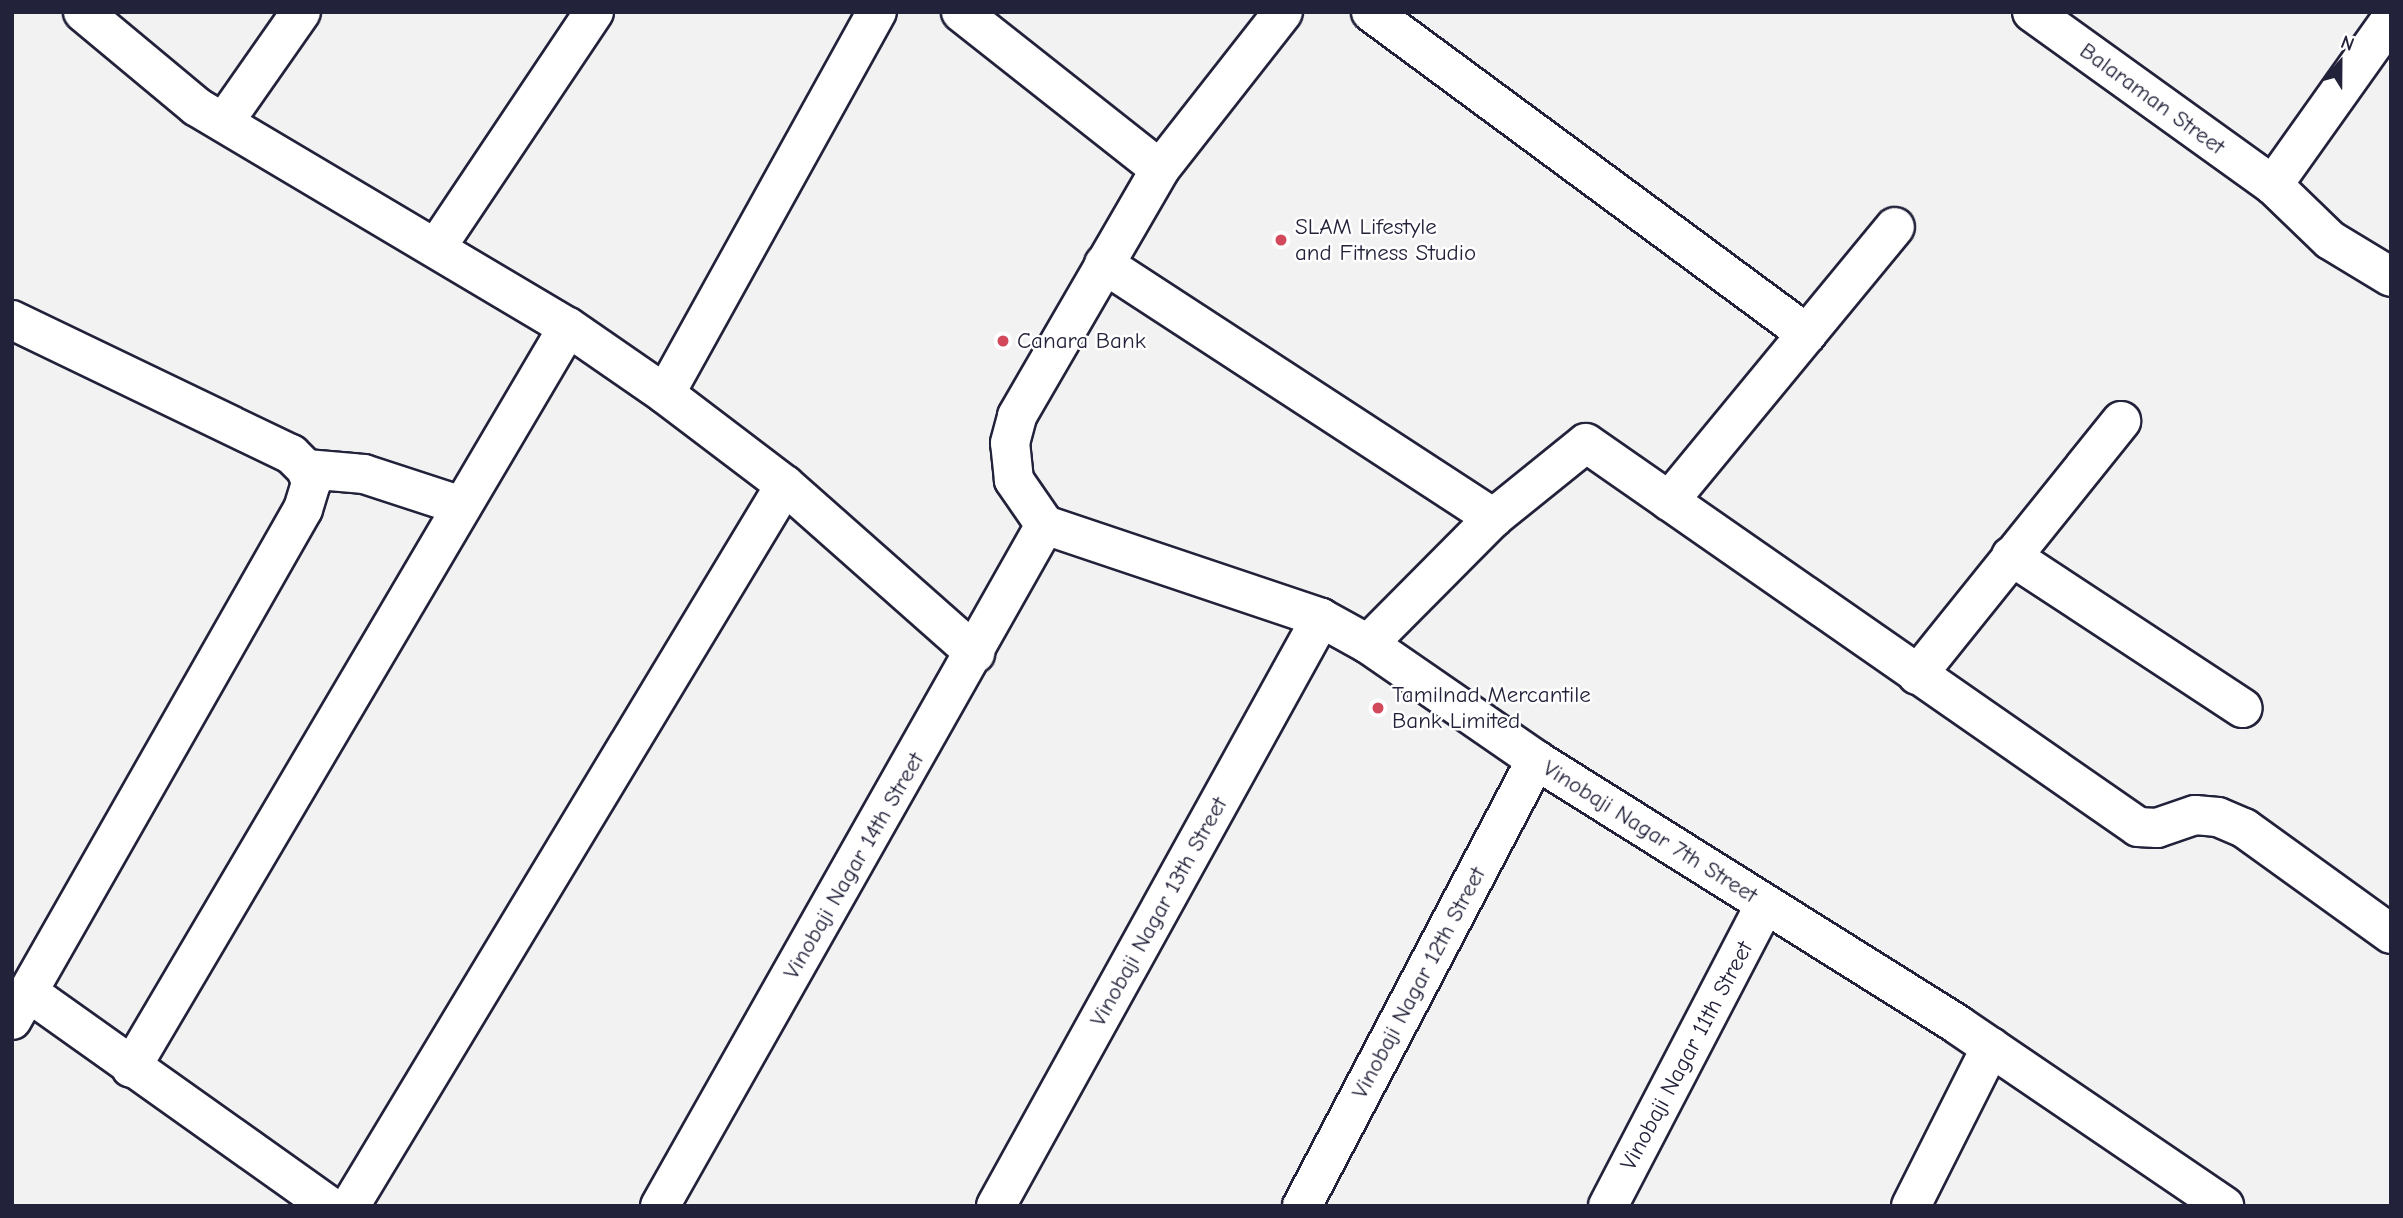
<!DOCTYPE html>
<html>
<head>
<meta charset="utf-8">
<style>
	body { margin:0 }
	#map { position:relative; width:2403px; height:1218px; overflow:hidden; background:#f2f2f3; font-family:"Comic Neue",sans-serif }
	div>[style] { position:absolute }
	.roads { filter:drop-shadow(2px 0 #22223b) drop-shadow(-2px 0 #22223b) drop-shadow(0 2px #22223b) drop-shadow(0 -2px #22223b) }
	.minor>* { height:38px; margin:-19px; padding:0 19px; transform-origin:19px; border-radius:19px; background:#fff }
	.dots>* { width:19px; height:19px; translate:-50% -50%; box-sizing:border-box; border:4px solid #fff; border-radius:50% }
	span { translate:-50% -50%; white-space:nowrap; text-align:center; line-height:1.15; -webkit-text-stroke:5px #fff; paint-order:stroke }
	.street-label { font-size:23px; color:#22223b }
	.poi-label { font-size:23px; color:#22223b }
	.left { translate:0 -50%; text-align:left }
	.frame { position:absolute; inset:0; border:14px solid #22223b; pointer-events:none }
	.north { position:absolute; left:2305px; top:28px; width:70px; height:70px; -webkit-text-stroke:5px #fff; paint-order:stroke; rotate:21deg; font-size:19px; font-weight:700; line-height:28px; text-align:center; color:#22223b }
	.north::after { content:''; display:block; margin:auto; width:24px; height:32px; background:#22223b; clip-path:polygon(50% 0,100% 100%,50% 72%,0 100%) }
</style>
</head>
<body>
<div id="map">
	<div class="roads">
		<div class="minor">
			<div style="left:83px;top:12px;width:148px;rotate:39.8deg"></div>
			<div style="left:197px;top:107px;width:431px;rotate:30.7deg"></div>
			<div style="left:568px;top:327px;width:118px;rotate:34.6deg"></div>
			<div style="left:665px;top:394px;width:151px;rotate:37.2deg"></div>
			<div style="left:785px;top:485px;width:254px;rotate:41.5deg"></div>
			<div style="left:961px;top:12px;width:253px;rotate:38.3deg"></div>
			<div style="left:1371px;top:12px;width:542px;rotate:36.45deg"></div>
			<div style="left:2032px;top:12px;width:297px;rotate:35.7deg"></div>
			<div style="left:2391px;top:19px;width:204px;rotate:125.4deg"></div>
			<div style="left:2273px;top:185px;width:79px;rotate:44deg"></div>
			<div style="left:2330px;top:240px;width:71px;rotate:31.2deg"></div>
			<div style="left:224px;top:122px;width:134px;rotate:-55deg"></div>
			<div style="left:436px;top:248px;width:284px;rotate:-56.2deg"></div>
			<div style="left:1104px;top:264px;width:465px;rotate:33.1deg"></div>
			<div style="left:1493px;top:518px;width:177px;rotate:134.8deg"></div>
			<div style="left:12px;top:320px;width:310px;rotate:25.7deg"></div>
			<div style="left:291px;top:454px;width:21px;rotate:45deg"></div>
			<div style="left:306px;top:469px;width:15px;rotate:70deg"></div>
			<div style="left:311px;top:483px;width:27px;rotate:107deg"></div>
			<div style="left:303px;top:509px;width:588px;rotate:119.66deg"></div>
			<div style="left:665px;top:394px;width:437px;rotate:-61deg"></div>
			<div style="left:306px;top:469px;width:58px;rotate:4.9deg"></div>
			<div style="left:364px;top:474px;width:103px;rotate:18.1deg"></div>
			<div style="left:1669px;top:501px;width:355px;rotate:-50.5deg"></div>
			<div style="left:1493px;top:518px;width:119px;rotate:-38.9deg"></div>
			<div style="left:1586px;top:443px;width:672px;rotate:34.82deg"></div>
			<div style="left:2138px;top:827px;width:19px;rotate:3deg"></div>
			<div style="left:2157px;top:828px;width:40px;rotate:-18.9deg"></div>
			<div style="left:2195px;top:815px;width:23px;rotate:5deg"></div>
			<div style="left:2218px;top:817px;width:28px;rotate:23deg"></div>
			<div style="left:2244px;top:828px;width:181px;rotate:35.8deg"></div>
			<div style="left:1045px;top:525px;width:291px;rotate:18.6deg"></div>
			<div style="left:1321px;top:618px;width:54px;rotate:29deg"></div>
			<div style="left:1368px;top:644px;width:204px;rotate:34.6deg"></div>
			<div style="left:1536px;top:760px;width:498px;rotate:32.1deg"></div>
			<div style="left:1958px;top:1025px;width:322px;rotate:34.2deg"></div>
			<div style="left:1045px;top:525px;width:55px;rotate:-124.6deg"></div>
			<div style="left:1014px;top:480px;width:37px;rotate:-96deg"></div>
			<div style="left:1010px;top:443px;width:28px;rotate:-75deg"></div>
			<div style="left:1017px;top:416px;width:285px;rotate:-59.9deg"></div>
			<div style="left:1160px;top:169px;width:199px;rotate:-51.9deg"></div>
			<div style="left:2011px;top:556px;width:277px;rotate:33.3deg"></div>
			<div style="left:1917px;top:675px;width:326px;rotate:-51.2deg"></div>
			<div style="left:28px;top:992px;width:369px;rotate:35.4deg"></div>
			<div style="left:131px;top:1068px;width:860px;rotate:-59.47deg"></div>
			<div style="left:350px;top:1206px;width:842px;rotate:-58.9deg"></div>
			<div style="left:660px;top:1206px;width:782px;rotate:-60.52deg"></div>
			<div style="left:996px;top:1206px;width:672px;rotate:-61.07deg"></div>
			<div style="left:1302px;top:1206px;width:504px;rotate:-62.32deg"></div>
			<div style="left:1608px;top:1206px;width:339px;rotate:-62.5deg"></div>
			<div style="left:1911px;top:1206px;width:178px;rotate:-63.3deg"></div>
		</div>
	</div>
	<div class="dots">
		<div style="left:1281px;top:240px;background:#d1495b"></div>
		<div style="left:1003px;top:341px;background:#d1495b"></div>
		<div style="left:1378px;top:708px;background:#d1495b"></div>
	</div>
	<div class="street-label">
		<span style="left:2152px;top:99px;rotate:36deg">Balaraman Street</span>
		<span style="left:1650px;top:832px;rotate:32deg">Vinobaji Nagar 7th Street</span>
		<span style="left:854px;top:866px;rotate:-60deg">Vinobaji Nagar 14th Street</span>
		<span style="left:1159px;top:912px;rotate:-61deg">Vinobaji Nagar 13th Street</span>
		<span style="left:1419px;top:983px;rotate:-62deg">Vinobaji Nagar 12th Street</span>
		<span style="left:1687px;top:1056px;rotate:-62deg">Vinobaji Nagar 11th Street</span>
	</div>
	<div class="poi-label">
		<span class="left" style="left:1295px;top:240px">SLAM Lifestyle<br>and Fitness Studio</span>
		<span class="left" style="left:1017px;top:341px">Canara Bank</span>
		<span class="left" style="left:1392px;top:708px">Tamilnad Mercantile<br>Bank Limited</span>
	</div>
	<div class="frame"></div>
	<div class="north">N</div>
</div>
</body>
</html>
